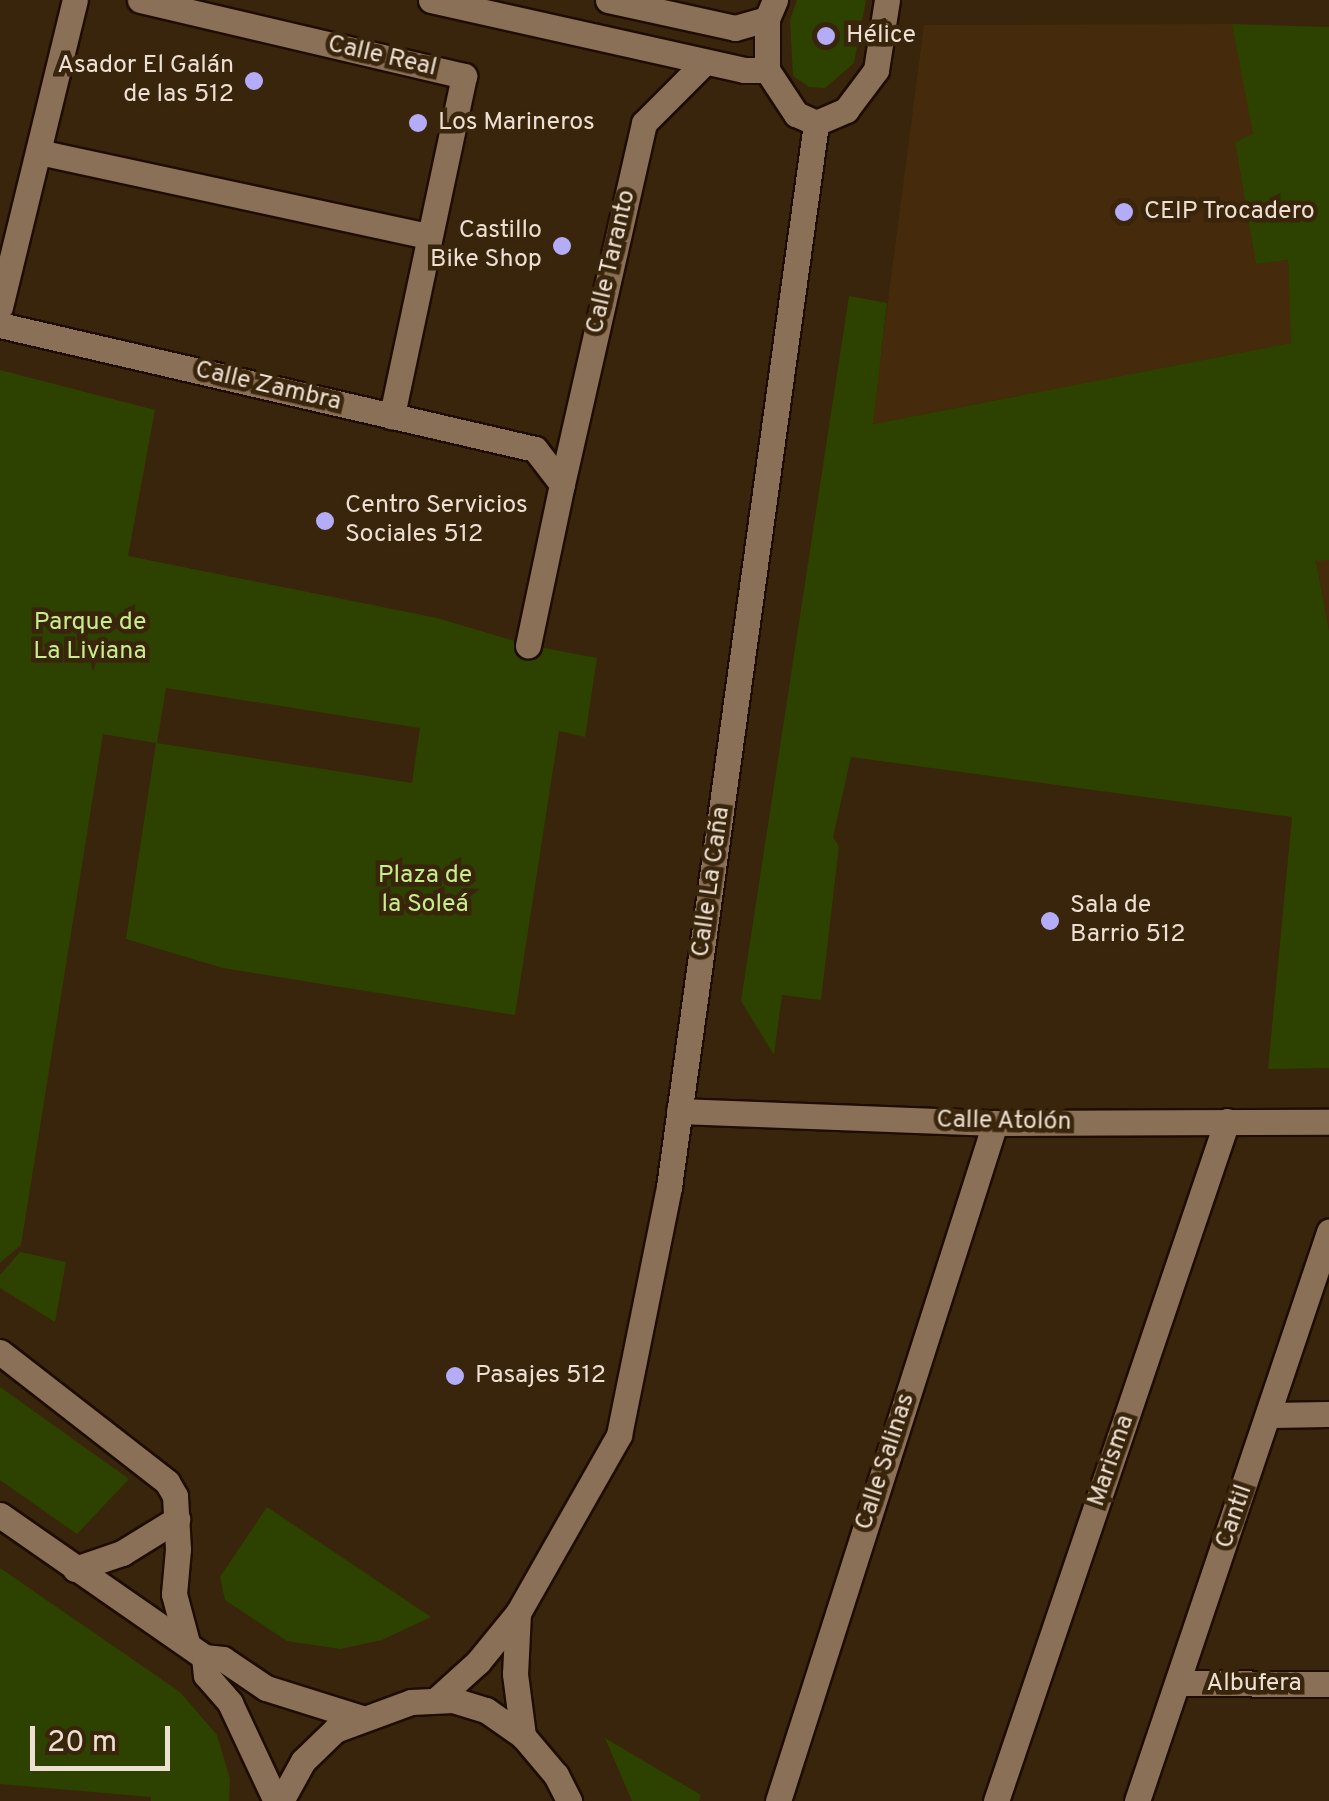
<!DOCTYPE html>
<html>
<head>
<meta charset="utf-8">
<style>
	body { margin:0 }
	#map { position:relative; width:1329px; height:1801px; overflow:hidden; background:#39240c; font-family:Overpass,sans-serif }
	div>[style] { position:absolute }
	.built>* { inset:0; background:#452b0b }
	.green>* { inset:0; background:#2e4200 }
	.roads { filter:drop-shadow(2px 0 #1f0c00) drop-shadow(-2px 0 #1f0c00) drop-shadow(0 2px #1f0c00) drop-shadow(0 -2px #1f0c00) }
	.street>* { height:25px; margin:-12.5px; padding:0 12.5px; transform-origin:12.5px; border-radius:12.5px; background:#897056 }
	.secondary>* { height:25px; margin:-12.5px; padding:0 12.5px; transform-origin:12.5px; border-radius:12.5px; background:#897056 }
	.dots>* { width:28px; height:28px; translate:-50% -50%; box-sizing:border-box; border:5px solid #39240c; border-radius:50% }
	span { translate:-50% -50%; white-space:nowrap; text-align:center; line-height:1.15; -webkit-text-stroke:9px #39240c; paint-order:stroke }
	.poi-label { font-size:25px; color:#eddfd1 }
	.left { translate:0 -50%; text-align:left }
	.right { translate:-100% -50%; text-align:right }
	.street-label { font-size:25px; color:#eddfd1 }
	.park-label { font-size:25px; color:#c7ee8b }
	.scale { position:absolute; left:30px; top:1726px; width:140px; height:45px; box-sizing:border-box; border:5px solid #eddfd1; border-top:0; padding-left:12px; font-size:30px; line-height:35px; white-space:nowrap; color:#eddfd1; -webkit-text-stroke:8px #39240c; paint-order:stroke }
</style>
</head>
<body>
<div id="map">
	<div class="built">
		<div style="clip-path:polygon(1232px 24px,1254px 135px,1235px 142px,1256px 263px,1288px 260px,1292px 343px,872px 424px,924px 25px)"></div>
		<div style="clip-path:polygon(1316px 560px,1329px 560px,1329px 630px)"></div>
	</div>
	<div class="green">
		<div style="clip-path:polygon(797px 0,866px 0,854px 63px,825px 88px,809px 87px,793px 76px,790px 20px)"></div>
		<div style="clip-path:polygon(1232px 24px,1329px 27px,1329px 560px,1316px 561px,1329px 630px,1329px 1068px,1268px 1069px,1292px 817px,851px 757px,833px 837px,839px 846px,821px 1000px,782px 995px,774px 1055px,741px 1001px,849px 296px,887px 303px,873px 424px,1291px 343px,1288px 260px,1256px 264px,1235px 142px,1253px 134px)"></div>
		<div style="clip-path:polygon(evenodd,0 370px,155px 410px,128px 556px,437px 618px,528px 645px,597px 658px,585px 737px,559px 731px,515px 1015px,223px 968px,126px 939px,156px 743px,103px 734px,21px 1245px,0 1263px,0 370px,166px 688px,420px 728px,412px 783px,157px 743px,166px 688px)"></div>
		<div style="clip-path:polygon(20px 1252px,66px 1262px,55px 1322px,0 1288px,0 1275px)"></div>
		<div style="clip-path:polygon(0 1387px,129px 1479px,77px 1534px,0 1480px)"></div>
		<div style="clip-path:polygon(267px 1507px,431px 1617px,382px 1640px,340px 1649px,287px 1641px,225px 1600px,220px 1577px)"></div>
		<div style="clip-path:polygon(0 1568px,180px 1692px,217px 1735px,230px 1779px,229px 1801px,151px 1801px,151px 1797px,0 1784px)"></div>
		<div style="clip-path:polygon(605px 1738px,701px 1795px,699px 1801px,632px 1801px)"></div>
	</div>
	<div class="roads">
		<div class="street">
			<div style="left:140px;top:0;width:333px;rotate:13.2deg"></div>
			<div style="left:464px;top:76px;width:348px;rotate:102deg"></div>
			<div style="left:39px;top:152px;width:398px;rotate:12.2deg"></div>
			<div style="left:0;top:307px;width:316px;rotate:-76.3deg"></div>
			<div style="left:0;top:325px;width:549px;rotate:13.05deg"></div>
			<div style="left:535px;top:449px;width:44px;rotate:52.4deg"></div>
			<div style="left:562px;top:484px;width:165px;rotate:101.9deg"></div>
			<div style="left:562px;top:484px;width:370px;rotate:-77.2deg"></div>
			<div style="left:644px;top:123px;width:86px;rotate:-45deg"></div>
			<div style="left:0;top:1352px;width:212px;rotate:37.9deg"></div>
			<div style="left:167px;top:1482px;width:16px;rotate:60deg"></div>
			<div style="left:175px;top:1496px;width:53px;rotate:86.8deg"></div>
			<div style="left:178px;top:1549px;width:45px;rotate:95.1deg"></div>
			<div style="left:174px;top:1594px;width:51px;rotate:75.1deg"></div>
			<div style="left:1270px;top:1415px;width:59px;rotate:-1deg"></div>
			<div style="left:75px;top:1569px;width:50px;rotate:-18.8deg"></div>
			<div style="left:122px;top:1553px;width:65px;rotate:-31.7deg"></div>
			<div style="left:1179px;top:1683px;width:150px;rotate:0.4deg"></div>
			<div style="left:778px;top:1801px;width:712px;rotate:-72.25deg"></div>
			<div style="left:996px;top:1801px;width:718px;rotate:-71.24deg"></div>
			<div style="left:1137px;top:1801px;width:601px;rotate:-71.35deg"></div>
		</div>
		<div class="secondary">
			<div style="left:431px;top:0;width:321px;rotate:12.6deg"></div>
			<div style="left:744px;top:70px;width:23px"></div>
			<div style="left:608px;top:0;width:130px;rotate:12.4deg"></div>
			<div style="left:735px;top:28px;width:33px;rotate:-16deg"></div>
			<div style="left:775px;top:0;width:21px;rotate:113deg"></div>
			<div style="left:767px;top:19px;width:51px;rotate:90deg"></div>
			<div style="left:767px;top:70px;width:53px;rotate:56.6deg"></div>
			<div style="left:796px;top:114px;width:22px;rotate:24deg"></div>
			<div style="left:816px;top:123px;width:33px;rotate:-23deg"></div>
			<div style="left:846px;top:110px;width:50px;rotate:-53.1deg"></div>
			<div style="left:876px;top:70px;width:71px;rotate:-81.1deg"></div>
			<div style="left:679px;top:1111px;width:316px;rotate:2.2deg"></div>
			<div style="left:995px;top:1123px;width:334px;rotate:-0.2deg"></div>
			<div style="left:0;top:1515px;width:249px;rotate:34.8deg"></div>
			<div style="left:204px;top:1657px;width:19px;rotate:6deg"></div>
			<div style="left:223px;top:1659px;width:52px;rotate:34deg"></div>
			<div style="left:266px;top:1688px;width:101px;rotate:17.4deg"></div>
			<div style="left:518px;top:1613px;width:61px;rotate:92.8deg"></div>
			<div style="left:515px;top:1674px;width:63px;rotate:82.6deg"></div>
			<div style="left:204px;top:1657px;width:18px;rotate:84deg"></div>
			<div style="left:206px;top:1675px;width:37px;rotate:49deg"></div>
			<div style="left:230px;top:1703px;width:108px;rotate:64.9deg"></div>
			<div style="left:436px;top:1700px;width:57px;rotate:-42.1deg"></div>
			<div style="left:478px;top:1662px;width:63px;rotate:-50.8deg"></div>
			<div style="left:518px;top:1613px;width:205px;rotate:-60.4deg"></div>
			<div style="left:619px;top:1435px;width:253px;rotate:-78.6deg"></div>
			<div style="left:669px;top:1187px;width:1074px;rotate:-82.13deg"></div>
			<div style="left:281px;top:1801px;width:46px;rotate:-61.2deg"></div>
			<div style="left:303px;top:1761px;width:45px;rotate:-44.1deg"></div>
			<div style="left:335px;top:1730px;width:81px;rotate:-20.2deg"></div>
			<div style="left:411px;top:1702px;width:42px;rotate:-2.7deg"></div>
			<div style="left:453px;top:1700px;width:34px;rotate:17deg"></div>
			<div style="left:486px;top:1710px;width:45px;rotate:35.1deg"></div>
			<div style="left:523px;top:1736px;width:51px;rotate:49.8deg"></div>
			<div style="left:556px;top:1775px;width:29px;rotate:63deg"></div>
		</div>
	</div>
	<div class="dots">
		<div style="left:826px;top:36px;background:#b5acf8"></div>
		<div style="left:254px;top:81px;background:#b5acf8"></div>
		<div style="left:418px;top:123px;background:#b5acf8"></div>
		<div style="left:1124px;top:212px;background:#b5acf8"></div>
		<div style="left:562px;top:246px;background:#b5acf8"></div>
		<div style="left:325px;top:521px;background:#b5acf8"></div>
		<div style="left:1050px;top:921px;background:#b5acf8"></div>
		<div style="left:455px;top:1376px;background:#b5acf8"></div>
	</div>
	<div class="poi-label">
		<span class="left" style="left:846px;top:36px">Hélice</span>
		<span class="right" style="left:234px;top:81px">Asador El Galán<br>de las 512</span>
		<span class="left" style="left:438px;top:123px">Los Marineros</span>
		<span class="left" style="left:1144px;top:212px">CEIP Trocadero</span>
		<span class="right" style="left:542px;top:246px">Castillo<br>Bike Shop</span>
		<span class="left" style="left:345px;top:521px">Centro Servicios<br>Sociales 512</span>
		<span class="left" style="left:1070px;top:921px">Sala de<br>Barrio 512</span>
		<span class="left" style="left:475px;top:1376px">Pasajes 512</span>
	</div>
	<div class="street-label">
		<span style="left:382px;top:57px;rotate:13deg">Calle Real</span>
		<span style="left:612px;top:262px;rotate:-77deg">Calle Taranto</span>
		<span style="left:268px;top:387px;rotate:13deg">Calle Zambra</span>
		<span style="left:712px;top:882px;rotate:-82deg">Calle La Caña</span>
		<span style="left:1004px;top:1122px;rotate:1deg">Calle Atolón</span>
		<span style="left:1112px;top:1461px;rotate:-71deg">Marisma</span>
		<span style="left:886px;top:1462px;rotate:-72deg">Calle Salinas</span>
		<span style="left:1235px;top:1517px;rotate:-71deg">Cantil</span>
		<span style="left:1254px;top:1684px">Albufera</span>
	</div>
	<div class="park-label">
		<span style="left:90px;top:638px">Parque de<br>La Liviana</span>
		<span style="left:425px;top:891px">Plaza de<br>la Soleá</span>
	</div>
	<div class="scale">20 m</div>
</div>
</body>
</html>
